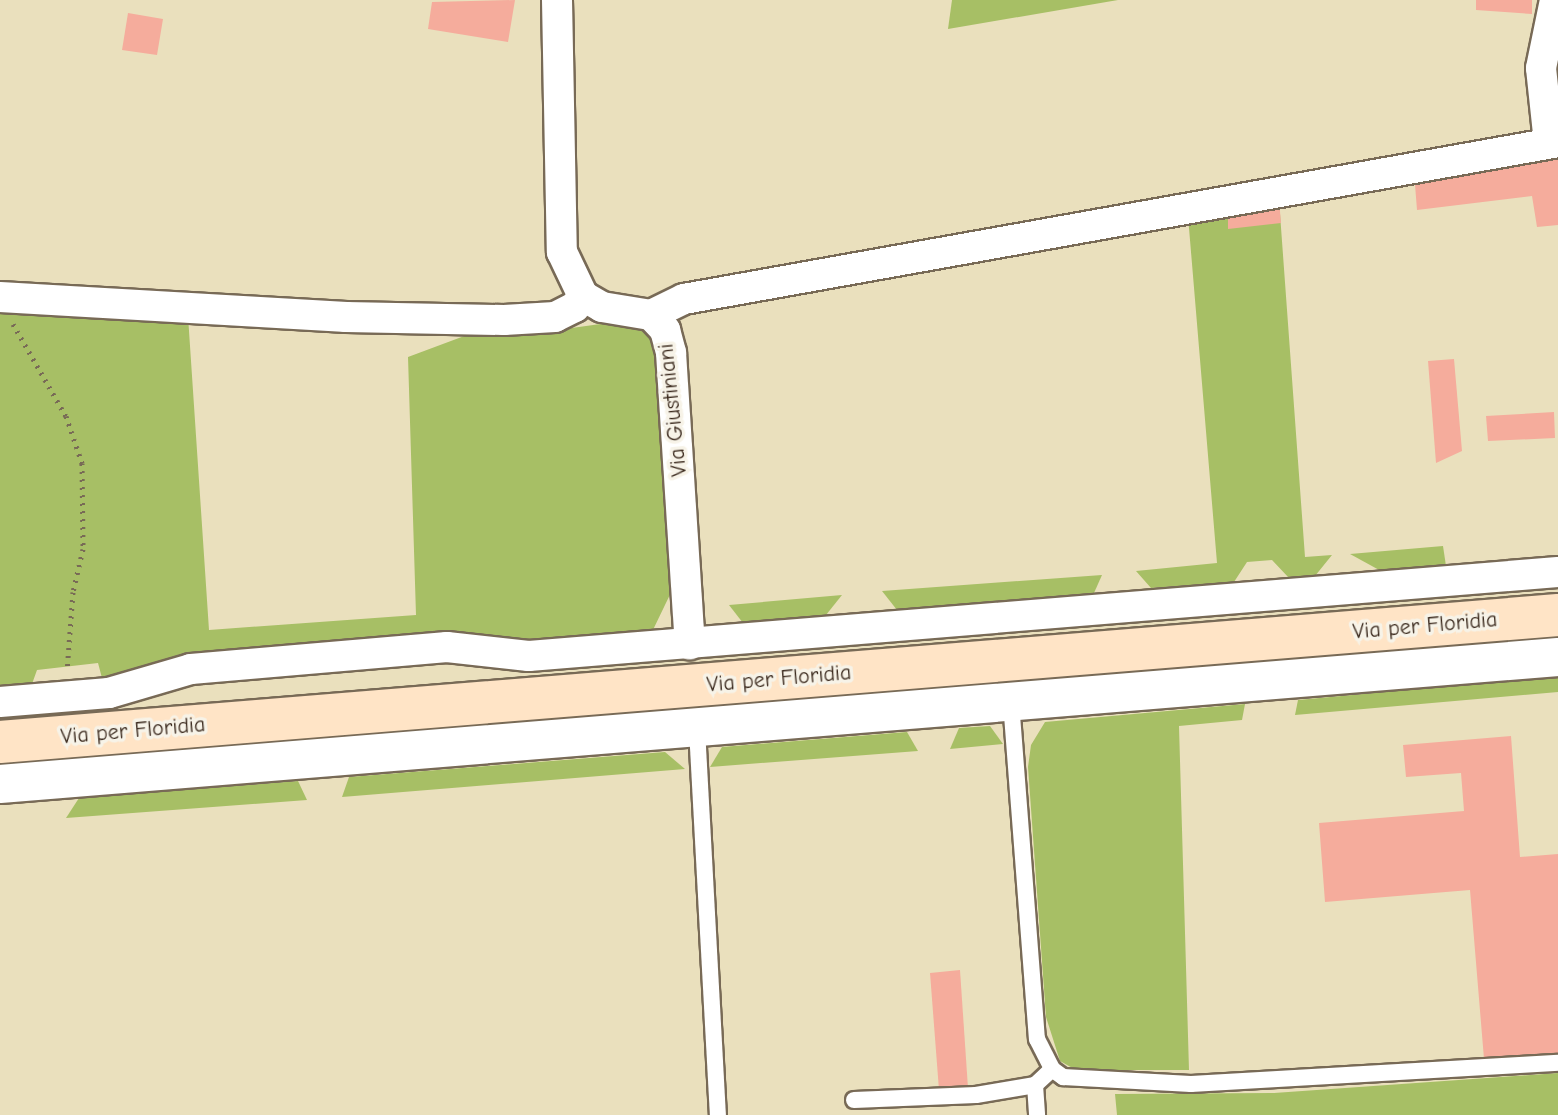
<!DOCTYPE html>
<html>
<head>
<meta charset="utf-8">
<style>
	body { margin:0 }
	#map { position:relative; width:1558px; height:1115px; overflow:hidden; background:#eae0bd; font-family:"Comic Neue",sans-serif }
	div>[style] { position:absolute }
	.green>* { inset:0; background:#a7bf65 }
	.building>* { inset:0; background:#f5ac9c }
	.path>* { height:5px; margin-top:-2.5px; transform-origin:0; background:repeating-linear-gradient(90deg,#786a56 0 2px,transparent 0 8px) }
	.roads { filter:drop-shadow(2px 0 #786a56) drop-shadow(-2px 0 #786a56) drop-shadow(0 2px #786a56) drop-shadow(0 -2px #786a56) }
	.service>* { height:16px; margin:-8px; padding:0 8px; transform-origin:8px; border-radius:8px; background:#fff }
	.minor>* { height:30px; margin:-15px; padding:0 15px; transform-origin:15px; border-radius:15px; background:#fff }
	.tertiary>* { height:38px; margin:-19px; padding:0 19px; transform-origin:19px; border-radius:19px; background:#fff }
	.secondary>* { height:42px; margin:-21px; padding:0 21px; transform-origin:21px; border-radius:21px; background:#ffe4c6 }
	span { translate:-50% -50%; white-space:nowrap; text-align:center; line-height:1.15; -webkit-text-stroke:7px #f7f3e8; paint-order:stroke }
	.street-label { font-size:22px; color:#3b2a1e }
</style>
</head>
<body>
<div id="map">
	<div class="green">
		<div style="clip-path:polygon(952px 0,1118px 0,948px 29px)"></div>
		<div style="clip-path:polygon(1279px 200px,1305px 557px,1332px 555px,1315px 576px,1289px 578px,1272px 560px,1247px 562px,1234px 582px,1151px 588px,1136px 571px,1217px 563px,1188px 216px)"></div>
		<div style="clip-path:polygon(0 304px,188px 316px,209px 630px,416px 615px,408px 357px,475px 332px,550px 331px,622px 321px,654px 337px,678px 578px,651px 634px,525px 643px,472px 636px,193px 653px,102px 678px,98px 663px,37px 670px,32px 684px,0 687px)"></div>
		<div style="clip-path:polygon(1443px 546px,1446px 566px,1381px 571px,1350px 554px)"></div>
		<div style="clip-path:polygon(1102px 575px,1094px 593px,897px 610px,882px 591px)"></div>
		<div style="clip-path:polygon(842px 595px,826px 615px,743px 623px,729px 605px)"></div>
		<div style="clip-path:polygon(1558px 676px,1558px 692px,1295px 715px,1298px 700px)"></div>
		<div style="clip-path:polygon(1245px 704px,1242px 720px,1179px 726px,1189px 1070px,1076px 1070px,1060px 1061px,1046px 1017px,1028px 767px,1031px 745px,1045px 722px)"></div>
		<div style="clip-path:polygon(990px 726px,1003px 744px,950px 749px,959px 728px)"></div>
		<div style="clip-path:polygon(907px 732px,918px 751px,710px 767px,722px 747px)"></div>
		<div style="clip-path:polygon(665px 752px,685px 769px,342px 797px,349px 777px)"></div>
		<div style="clip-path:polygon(298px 781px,307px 800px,66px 818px,79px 798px)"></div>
		<div style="clip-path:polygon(1558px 1073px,1558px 1115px,1117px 1115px,1115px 1094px,1274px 1093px)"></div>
	</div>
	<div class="building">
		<div style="clip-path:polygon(515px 0,508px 42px,428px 29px,432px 2px)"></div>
		<div style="clip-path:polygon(1476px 0,1532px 0,1532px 14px,1476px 10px)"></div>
		<div style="clip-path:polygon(128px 13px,163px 19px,157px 55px,122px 50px)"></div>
		<div style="clip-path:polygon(1558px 154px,1558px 225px,1537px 227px,1532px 196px,1417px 210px,1414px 172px)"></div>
		<div style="clip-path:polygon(1279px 200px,1281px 223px,1228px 229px,1228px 216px)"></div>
		<div style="clip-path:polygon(1454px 359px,1462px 451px,1436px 463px,1428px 361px)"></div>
		<div style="clip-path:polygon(1554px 412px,1555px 438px,1488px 441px,1486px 416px)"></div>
		<div style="clip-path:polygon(1511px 736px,1520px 857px,1558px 854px,1558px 1053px,1484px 1059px,1470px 890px,1325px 902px,1319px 823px,1464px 811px,1461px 773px,1406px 777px,1403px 745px)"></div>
		<div style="clip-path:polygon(960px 970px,968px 1088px,939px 1090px,930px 973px)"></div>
	</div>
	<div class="path">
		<div style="left:13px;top:324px;width:106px;rotate:60.1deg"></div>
		<div style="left:66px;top:416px;width:50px;rotate:71.2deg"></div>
		<div style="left:82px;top:463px;width:86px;rotate:89.3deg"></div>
		<div style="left:83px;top:549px;width:44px;rotate:103.1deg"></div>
		<div style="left:73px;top:592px;width:79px;rotate:94.3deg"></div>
	</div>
	<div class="roads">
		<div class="service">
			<div style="left:1011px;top:702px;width:338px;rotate:85.6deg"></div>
			<div style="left:1037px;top:1039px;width:34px;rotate:63deg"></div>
			<div style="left:1052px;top:1069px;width:14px;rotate:36deg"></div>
			<div style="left:1063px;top:1077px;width:128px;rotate:3.1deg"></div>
			<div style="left:1191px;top:1084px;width:368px;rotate:-3.3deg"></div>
			<div style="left:697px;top:729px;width:387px;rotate:86.9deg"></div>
			<div style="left:1035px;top:1085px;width:30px;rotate:86deg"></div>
			<div style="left:854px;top:1100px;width:122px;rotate:-2.3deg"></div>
			<div style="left:976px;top:1095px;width:60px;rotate:-9.6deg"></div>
			<div style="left:1035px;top:1085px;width:23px;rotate:-43deg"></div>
		</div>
		<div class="minor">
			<div style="left:557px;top:0;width:252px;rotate:88.9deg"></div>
			<div style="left:562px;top:252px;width:49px;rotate:64.5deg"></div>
			<div style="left:583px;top:296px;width:22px;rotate:30deg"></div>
			<div style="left:602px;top:307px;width:50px;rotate:9.3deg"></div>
			<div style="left:651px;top:315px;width:21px;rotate:47deg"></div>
			<div style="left:665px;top:330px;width:24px;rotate:75deg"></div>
			<div style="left:671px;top:353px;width:292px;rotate:86.3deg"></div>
			<div style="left:1549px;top:143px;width:75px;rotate:-96.1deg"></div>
			<div style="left:1541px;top:68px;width:69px;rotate:-78.4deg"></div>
			<div style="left:0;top:297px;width:347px;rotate:3.3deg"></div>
			<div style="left:346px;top:317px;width:158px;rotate:1.1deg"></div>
			<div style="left:504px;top:320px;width:51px;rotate:-3.4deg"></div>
			<div style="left:555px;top:317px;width:22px;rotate:-27deg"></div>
			<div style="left:575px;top:307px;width:14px;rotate:-54deg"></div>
			<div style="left:651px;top:315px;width:37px;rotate:-26deg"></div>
			<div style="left:684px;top:299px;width:888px;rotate:-10.18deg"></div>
			<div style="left:0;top:702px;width:109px;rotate:-4.7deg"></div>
			<div style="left:109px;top:693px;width:85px;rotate:-16.3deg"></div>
			<div style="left:191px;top:669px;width:257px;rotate:-4.9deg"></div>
			<div style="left:447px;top:647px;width:82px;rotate:6.3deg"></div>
			<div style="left:529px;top:656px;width:1032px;rotate:-4.67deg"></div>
		</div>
		<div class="tertiary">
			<div style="left:0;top:784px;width:1563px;rotate:-4.66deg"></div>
		</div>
		<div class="secondary">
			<div style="left:0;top:742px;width:1563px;rotate:-4.66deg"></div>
		</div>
	</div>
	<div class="street-label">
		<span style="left:673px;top:410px;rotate:-96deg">Via Giustiniani</span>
		<span style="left:1425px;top:626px;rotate:-5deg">Via per Floridia</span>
		<span style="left:779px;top:679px;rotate:-5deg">Via per Floridia</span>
		<span style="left:133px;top:731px;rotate:-5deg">Via per Floridia</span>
	</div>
</div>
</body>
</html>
